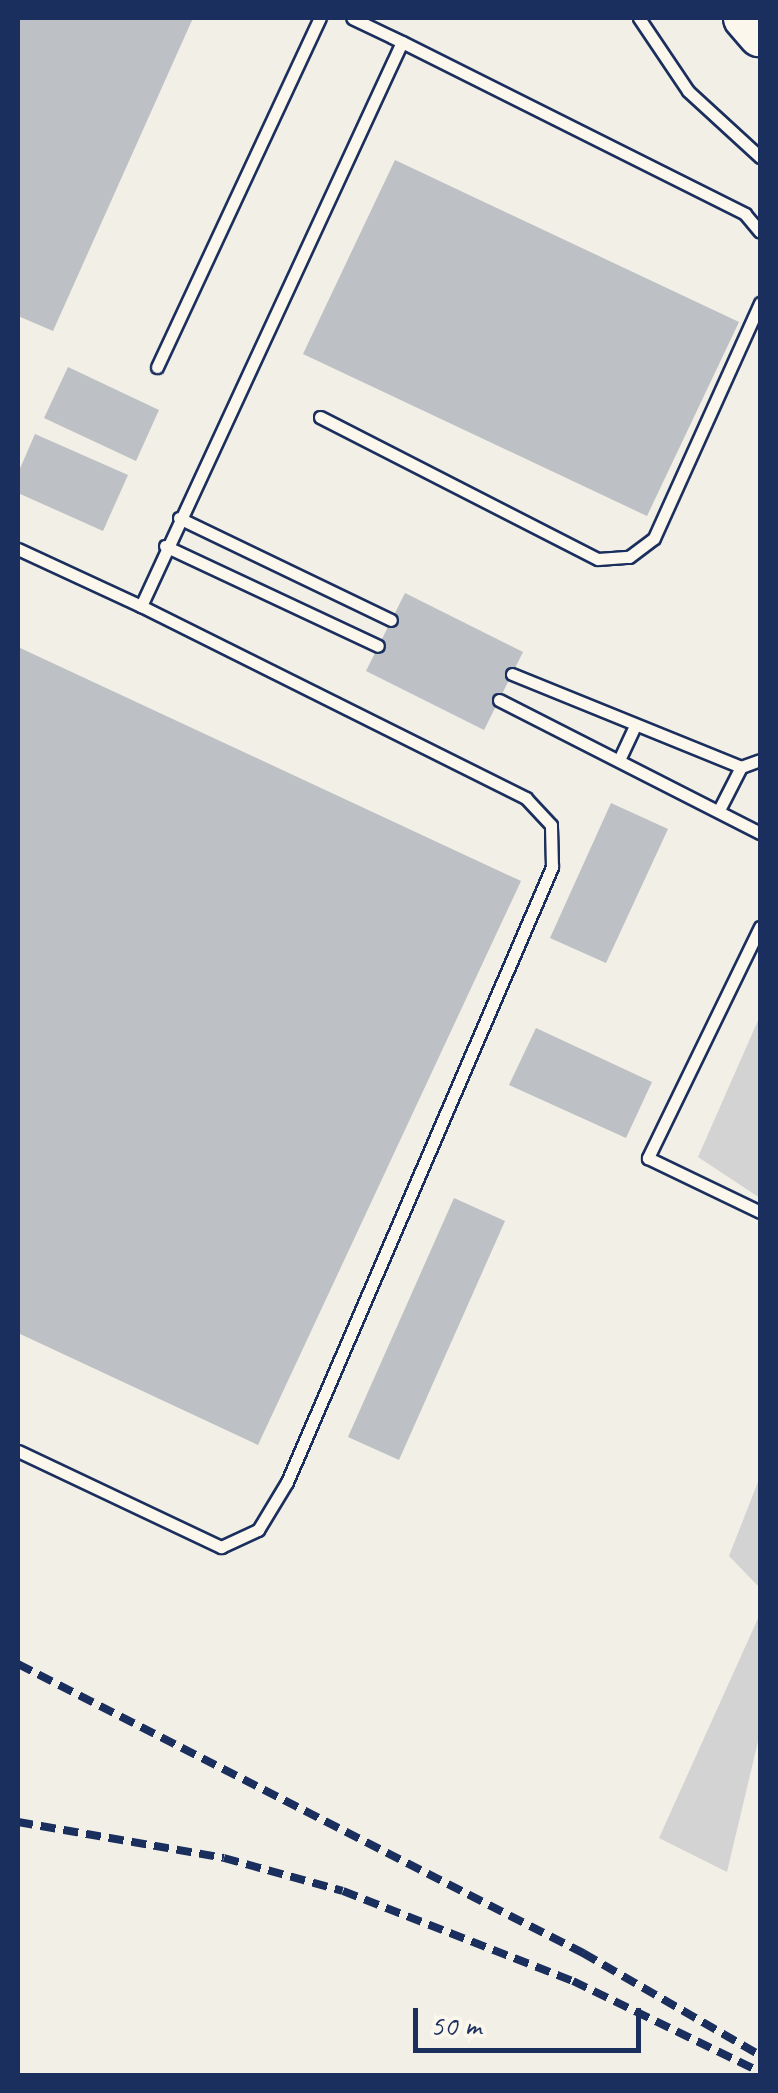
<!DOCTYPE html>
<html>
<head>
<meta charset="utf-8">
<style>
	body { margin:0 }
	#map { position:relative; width:778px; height:2093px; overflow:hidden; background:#f2efe6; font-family:Caveat,sans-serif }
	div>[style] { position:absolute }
	.green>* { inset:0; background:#d2d3d2 }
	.building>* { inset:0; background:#bdc0c4 }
	.roads { filter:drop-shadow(2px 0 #1b2f5e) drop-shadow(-2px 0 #1b2f5e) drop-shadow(0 2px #1b2f5e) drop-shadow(0 -2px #1b2f5e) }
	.service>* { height:11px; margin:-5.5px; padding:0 5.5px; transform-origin:5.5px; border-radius:5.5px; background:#fbf7ec }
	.motorway>* { height:42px; margin:-21px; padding:0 21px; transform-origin:21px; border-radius:21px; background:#fbf7ec }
	.rail>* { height:8px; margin-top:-4px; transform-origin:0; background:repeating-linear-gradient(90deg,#1b2f5e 0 15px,transparent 0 23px) }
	span { translate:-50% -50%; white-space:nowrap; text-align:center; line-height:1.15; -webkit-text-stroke:8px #fbf7ec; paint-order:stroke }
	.frame { position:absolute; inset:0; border:20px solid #1b2f5e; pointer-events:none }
	.scale { position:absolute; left:413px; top:2008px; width:228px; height:45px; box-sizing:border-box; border:5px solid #1b2f5e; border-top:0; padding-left:12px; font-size:30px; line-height:35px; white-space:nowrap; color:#1b2f5e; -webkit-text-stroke:8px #fbf7ec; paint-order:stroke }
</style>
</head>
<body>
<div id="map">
	<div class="green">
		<div style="clip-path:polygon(760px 1016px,760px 1198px,698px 1157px)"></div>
		<div style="clip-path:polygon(760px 1477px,760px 1588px,729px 1556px)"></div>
		<div style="clip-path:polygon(760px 1614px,760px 1733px,727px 1872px,659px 1838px)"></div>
	</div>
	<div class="building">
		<div style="clip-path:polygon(18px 18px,193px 18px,53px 331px,18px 316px)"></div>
		<div style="clip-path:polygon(395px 160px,739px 322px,647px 516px,303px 354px)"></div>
		<div style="clip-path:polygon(68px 367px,159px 410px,136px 461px,44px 418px)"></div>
		<div style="clip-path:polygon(35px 434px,128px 475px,103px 531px,18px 493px,18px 473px)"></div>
		<div style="clip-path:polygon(405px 593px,523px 652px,484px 730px,366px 671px)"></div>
		<div style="clip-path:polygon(18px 647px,521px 881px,258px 1445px,18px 1333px)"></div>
		<div style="clip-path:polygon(611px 803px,668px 829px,606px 963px,550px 938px)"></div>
		<div style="clip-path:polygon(536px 1028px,652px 1082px,626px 1138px,509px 1085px)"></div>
		<div style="clip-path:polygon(454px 1198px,505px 1221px,399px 1460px,348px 1437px)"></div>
	</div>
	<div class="roads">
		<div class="service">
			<div style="left:639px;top:18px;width:88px;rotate:56.1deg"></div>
			<div style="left:688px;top:91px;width:98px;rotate:42.5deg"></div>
			<div style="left:402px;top:42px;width:384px;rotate:26.6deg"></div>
			<div style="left:745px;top:214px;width:23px;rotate:50deg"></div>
			<div style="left:157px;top:367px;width:385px;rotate:-65deg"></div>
			<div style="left:320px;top:417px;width:312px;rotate:27.1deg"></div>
			<div style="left:598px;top:559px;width:31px;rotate:-4deg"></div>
			<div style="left:629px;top:557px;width:31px;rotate:-37deg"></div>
			<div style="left:654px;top:538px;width:258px;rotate:-65.7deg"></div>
			<div style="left:179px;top:518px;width:235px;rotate:25.7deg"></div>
			<div style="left:165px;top:546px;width:235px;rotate:25.1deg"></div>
			<div style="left:18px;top:549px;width:136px;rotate:24.9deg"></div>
			<div style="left:512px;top:674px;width:247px;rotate:22.1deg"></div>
			<div style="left:741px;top:767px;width:20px;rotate:-20deg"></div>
			<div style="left:499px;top:700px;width:293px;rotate:27deg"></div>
			<div style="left:619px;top:760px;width:38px;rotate:-65deg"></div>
			<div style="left:720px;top:808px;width:46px;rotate:-62.9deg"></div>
			<div style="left:760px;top:927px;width:257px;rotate:115.9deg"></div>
			<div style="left:648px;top:1158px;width:124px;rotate:25.7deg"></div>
			<div style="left:18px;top:1451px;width:225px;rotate:25.3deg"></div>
			<div style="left:221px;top:1547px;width:41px;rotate:-24.7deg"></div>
			<div style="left:258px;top:1530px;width:56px;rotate:-58.9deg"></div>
			<div style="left:287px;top:1482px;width:670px;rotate:-66.69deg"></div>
			<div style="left:552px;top:867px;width:42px;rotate:-91.4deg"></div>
			<div style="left:551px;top:825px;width:37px;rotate:-133deg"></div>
			<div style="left:526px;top:798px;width:430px;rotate:-153.5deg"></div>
			<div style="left:141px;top:606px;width:621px;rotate:-65.17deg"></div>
			<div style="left:402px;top:42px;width:55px;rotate:-154.4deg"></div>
		</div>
		<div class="motorway">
			<div style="left:745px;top:18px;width:23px;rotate:49deg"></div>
		</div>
	</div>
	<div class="rail">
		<div style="left:18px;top:1664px;width:635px;rotate:27.09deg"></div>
		<div style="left:583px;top:1953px;width:204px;rotate:30deg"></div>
		<div style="left:18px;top:1822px;width:209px;rotate:9.9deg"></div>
		<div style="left:224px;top:1858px;width:123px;rotate:15.5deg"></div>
		<div style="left:343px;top:1891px;width:247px;rotate:21.4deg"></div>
		<div style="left:573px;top:1981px;width:208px;rotate:25.9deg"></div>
	</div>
	<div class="frame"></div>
	<div class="scale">50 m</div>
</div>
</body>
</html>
